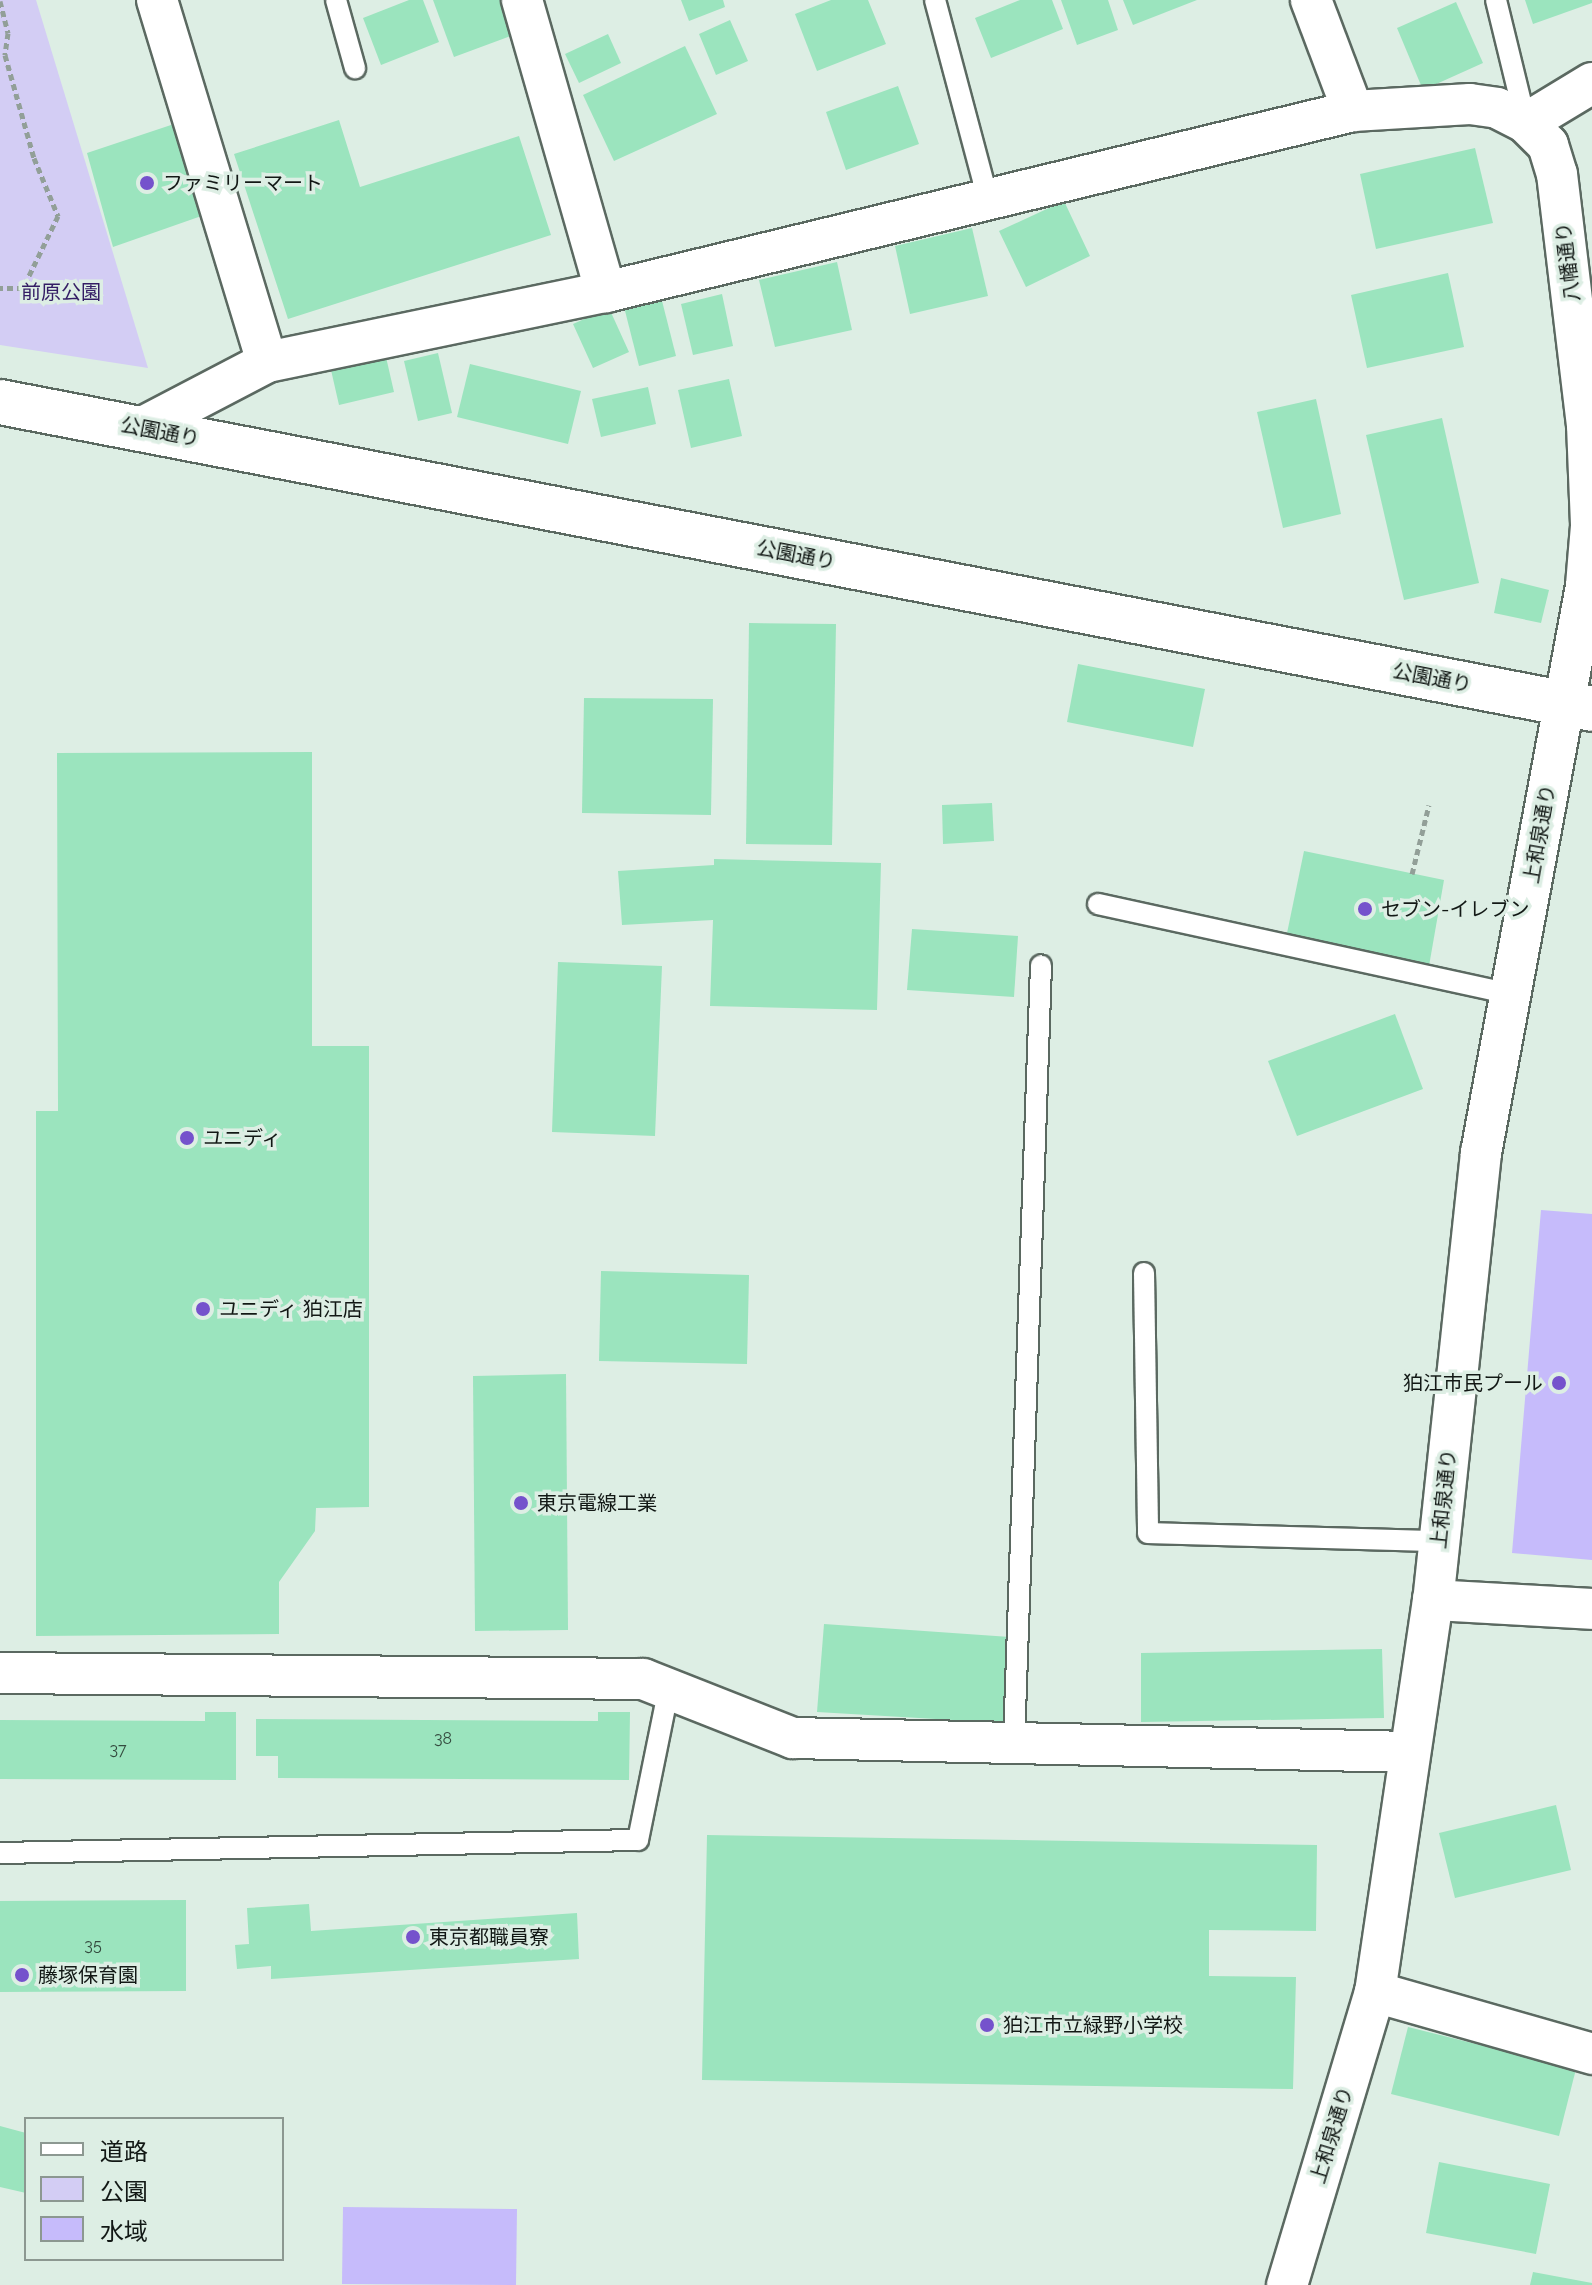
<!DOCTYPE html>
<html>
<head>
<meta charset="utf-8">
<style>
	body { margin:0 }
	#map { position:relative; width:1592px; height:2285px; overflow:hidden; background:#ddeee4; font-family:Raleway,"Noto Sans JP",sans-serif }
	div>[style] { position:absolute }
	.green>* { inset:0; background:#d3cdf4 }
	.water>* { inset:0; background:#c6bbfb }
	.building>* { inset:0; background:#9be4be }
	.path>* { height:5px; margin-top:-2.5px; transform-origin:0; background:repeating-linear-gradient(90deg,#929f98 0 6px,transparent 0 10px) }
	.roads { filter:drop-shadow(2px 0 #5b6961) drop-shadow(-2px 0 #5b6961) drop-shadow(0 2px #5b6961) drop-shadow(0 -2px #5b6961) }
	.lane>* { height:20px; margin:-10px; padding:0 10px; transform-origin:10px; border-radius:10px; background:#fff }
	.street>* { height:40px; margin:-20px; padding:0 20px; transform-origin:20px; border-radius:20px; background:#fff }
	.secondary>* { height:44px; margin:-22px; padding:0 22px; transform-origin:22px; border-radius:22px; background:#fff }
	.dots>* { width:22px; height:22px; translate:-50% -50%; box-sizing:border-box; border:4px solid #ddeee4; border-radius:50% }
	span { translate:-50% -50%; white-space:nowrap; text-align:center; line-height:1.15; -webkit-text-stroke:7px #ddeee4; paint-order:stroke }
	.number-label { font-size:16px; color:#344b3f }
	.number-label span { -webkit-text-stroke-width:0 }
	.poi-label { font-size:20px; color:#121815 }
	.left { translate:0 -50%; text-align:left }
	.right { translate:-100% -50%; text-align:right }
	.street-label { font-size:20px; color:#121815 }
	.park-label { font-size:20px; color:#341d65 }
	.legend { position:absolute; left:24px; top:2117px; width:260px; height:144px; box-sizing:border-box; background:#ddeee4; border:2px solid #8c9891; margin:0; padding:10px 14px; list-style:none; font-size:24px; color:#121815 }
	.legend li { display:flex; align-items:center; gap:16px; height:40px }
	.legend b { width:40px; border:2px solid #8c9891 }
</style>
</head>
<body>
<div id="map">
	<div class="green">
		<div style="clip-path:polygon(0 0,36px 0,148px 368px,0 345px)"></div>
	</div>
	<div class="water">
		<div style="clip-path:polygon(1541px 1210px,1592px 1214px,1592px 1560px,1512px 1553px)"></div>
		<div style="clip-path:polygon(343px 2207px,517px 2209px,516px 2285px,342px 2284px)"></div>
	</div>
	<div class="building">
		<div style="clip-path:polygon(409px 0,423px 0,439px 42px,381px 65px,363px 18px)"></div>
		<div style="clip-path:polygon(433px 0,507px 0,519px 33px,454px 57px)"></div>
		<div style="clip-path:polygon(681px 0,723px 0,725px 7px,689px 21px)"></div>
		<div style="clip-path:polygon(831px 0,868px 0,886px 44px,817px 71px,795px 14px)"></div>
		<div style="clip-path:polygon(1020px 0,1052px 0,1063px 29px,991px 58px,975px 18px)"></div>
		<div style="clip-path:polygon(1061px 0,1108px 0,1118px 30px,1077px 45px)"></div>
		<div style="clip-path:polygon(1123px 0,1197px 0,1133px 25px)"></div>
		<div style="clip-path:polygon(1525px 0,1592px 0,1592px 3px,1533px 24px)"></div>
		<div style="clip-path:polygon(1456px 2px,1483px 63px,1423px 90px,1397px 28px)"></div>
		<div style="clip-path:polygon(730px 20px,748px 61px,716px 75px,699px 34px)"></div>
		<div style="clip-path:polygon(608px 34px,621px 63px,579px 83px,565px 54px)"></div>
		<div style="clip-path:polygon(685px 46px,717px 114px,614px 161px,583px 95px)"></div>
		<div style="clip-path:polygon(898px 86px,919px 144px,846px 170px,826px 112px)"></div>
		<div style="clip-path:polygon(339px 120px,360px 187px,519px 136px,551px 235px,288px 319px,234px 154px)"></div>
		<div style="clip-path:polygon(177px 123px,210px 213px,113px 247px,87px 153px)"></div>
		<div style="clip-path:polygon(1475px 148px,1493px 223px,1376px 249px,1360px 174px)"></div>
		<div style="clip-path:polygon(1064px 201px,1090px 256px,1026px 287px,999px 231px)"></div>
		<div style="clip-path:polygon(972px 228px,988px 296px,910px 314px,895px 246px)"></div>
		<div style="clip-path:polygon(837px 262px,852px 330px,775px 347px,759px 280px)"></div>
		<div style="clip-path:polygon(1448px 273px,1464px 347px,1367px 368px,1351px 295px)"></div>
		<div style="clip-path:polygon(660px 293px,676px 356px,639px 366px,623px 303px)"></div>
		<div style="clip-path:polygon(722px 294px,733px 346px,693px 355px,681px 304px)"></div>
		<div style="clip-path:polygon(609px 308px,629px 352px,593px 368px,573px 324px)"></div>
		<div style="clip-path:polygon(438px 353px,452px 413px,418px 421px,404px 361px)"></div>
		<div style="clip-path:polygon(386px 357px,394px 392px,339px 405px,331px 370px)"></div>
		<div style="clip-path:polygon(470px 364px,581px 391px,568px 444px,457px 417px)"></div>
		<div style="clip-path:polygon(729px 379px,742px 436px,691px 448px,678px 390px)"></div>
		<div style="clip-path:polygon(648px 387px,656px 424px,601px 437px,592px 399px)"></div>
		<div style="clip-path:polygon(1316px 399px,1341px 514px,1283px 528px,1257px 412px)"></div>
		<div style="clip-path:polygon(1442px 418px,1479px 583px,1404px 600px,1366px 435px)"></div>
		<div style="clip-path:polygon(1501px 578px,1549px 590px,1541px 623px,1494px 613px)"></div>
		<div style="clip-path:polygon(749px 623px,836px 624px,832px 845px,746px 844px)"></div>
		<div style="clip-path:polygon(1078px 664px,1205px 689px,1193px 747px,1067px 722px)"></div>
		<div style="clip-path:polygon(584px 698px,713px 699px,711px 815px,582px 813px)"></div>
		<div style="clip-path:polygon(312px 752px,312px 1046px,369px 1046px,369px 1507px,316px 1508px,315px 1531px,279px 1582px,279px 1634px,36px 1636px,36px 1111px,58px 1111px,57px 753px)"></div>
		<div style="clip-path:polygon(992px 803px,994px 841px,943px 844px,942px 805px)"></div>
		<div style="clip-path:polygon(1304px 851px,1444px 880px,1429px 966px,1286px 938px)"></div>
		<div style="clip-path:polygon(714px 859px,881px 863px,877px 1010px,710px 1006px,713px 920px,622px 925px,618px 871px,714px 865px)"></div>
		<div style="clip-path:polygon(912px 929px,1018px 936px,1014px 997px,907px 990px)"></div>
		<div style="clip-path:polygon(558px 962px,662px 966px,655px 1136px,552px 1132px)"></div>
		<div style="clip-path:polygon(1395px 1014px,1423px 1089px,1297px 1136px,1268px 1061px)"></div>
		<div style="clip-path:polygon(601px 1271px,749px 1275px,747px 1364px,599px 1361px)"></div>
		<div style="clip-path:polygon(566px 1374px,568px 1630px,475px 1631px,473px 1376px)"></div>
		<div style="clip-path:polygon(824px 1624px,1010px 1637px,1004px 1723px,817px 1712px)"></div>
		<div style="clip-path:polygon(1382px 1649px,1384px 1718px,1141px 1722px,1141px 1653px)"></div>
		<div style="clip-path:polygon(205px 1712px,236px 1712px,236px 1780px,0 1779px,0 1720px,205px 1721px)"></div>
		<div style="clip-path:polygon(598px 1712px,630px 1712px,629px 1780px,278px 1778px,278px 1756px,256px 1756px,256px 1719px,598px 1721px)"></div>
		<div style="clip-path:polygon(1556px 1805px,1571px 1870px,1455px 1898px,1439px 1833px)"></div>
		<div style="clip-path:polygon(707px 1835px,1317px 1845px,1316px 1931px,1209px 1930px,1209px 1976px,1296px 1977px,1293px 2089px,702px 2080px)"></div>
		<div style="clip-path:polygon(186px 1900px,186px 1991px,0 1992px,0 1901px)"></div>
		<div style="clip-path:polygon(309px 1904px,311px 1931px,577px 1913px,579px 1959px,271px 1979px,271px 1966px,237px 1969px,235px 1945px,249px 1944px,247px 1908px)"></div>
		<div style="clip-path:polygon(1408px 2027px,1576px 2069px,1559px 2136px,1391px 2094px)"></div>
		<div style="clip-path:polygon(0 2126px,26px 2133px,26px 2193px,0 2187px)"></div>
		<div style="clip-path:polygon(1439px 2162px,1550px 2184px,1536px 2254px,1426px 2233px)"></div>
		<div style="clip-path:polygon(1533px 2272px,1592px 2283px,1592px 2285px,1530px 2285px)"></div>
	</div>
	<div class="path">
		<div style="left:0;top:1px;width:33px;rotate:76deg"></div>
		<div style="left:8px;top:33px;width:22px;rotate:98deg"></div>
		<div style="left:5px;top:55px;width:107px;rotate:74.3deg"></div>
		<div style="left:34px;top:158px;width:63px;rotate:67.5deg"></div>
		<div style="left:58px;top:216px;width:80px;rotate:115.9deg"></div>
		<div style="left:23px;top:288px;width:23px;rotate:180deg"></div>
		<div style="left:1412px;top:874px;width:71px;rotate:-76.2deg"></div>
	</div>
	<div class="roads">
		<div class="lane">
			<div style="left:336px;top:0;width:71px;rotate:74.4deg"></div>
			<div style="left:935px;top:0;width:206px;rotate:75.1deg"></div>
			<div style="left:1496px;top:0;width:127px;rotate:76.3deg"></div>
			<div style="left:1098px;top:904px;width:422px;rotate:12.3deg"></div>
			<div style="left:1144px;top:1273px;width:260px;rotate:89.1deg"></div>
			<div style="left:1148px;top:1533px;width:291px;rotate:1.6deg"></div>
			<div style="left:1014px;top:1742px;width:777px;rotate:-88.01deg"></div>
			<div style="left:0;top:1853px;width:638px;rotate:-1.17deg"></div>
			<div style="left:638px;top:1840px;width:155px;rotate:-78.5deg"></div>
		</div>
		<div class="street">
			<div style="left:157px;top:0;width:378px;rotate:73.1deg"></div>
			<div style="left:522px;top:0;width:304px;rotate:74deg"></div>
			<div style="left:1311px;top:0;width:119px;rotate:69.3deg"></div>
			<div style="left:1526px;top:123px;width:77px;rotate:-31.2deg"></div>
			<div style="left:141px;top:428px;width:142px;rotate:-27.6deg"></div>
			<div style="left:267px;top:362px;width:346px;rotate:-11.7deg"></div>
			<div style="left:606px;top:292px;width:769px;rotate:-13.62deg"></div>
			<div style="left:1353px;top:111px;width:117px;rotate:-3.4deg"></div>
			<div style="left:1470px;top:104px;width:27px;rotate:8deg"></div>
			<div style="left:1497px;top:108px;width:33px;rotate:27deg"></div>
			<div style="left:1526px;top:123px;width:31px;rotate:45deg"></div>
			<div style="left:1548px;top:145px;width:30px;rotate:73deg"></div>
			<div style="left:1557px;top:174px;width:253px;rotate:83.2deg"></div>
			<div style="left:1587px;top:425px;width:101px;rotate:87.7deg"></div>
			<div style="left:1591px;top:526px;width:60px;rotate:94.8deg"></div>
			<div style="left:1586px;top:586px;width:577px;rotate:100.49deg"></div>
			<div style="left:1481px;top:1153px;width:450px;rotate:96.1deg"></div>
			<div style="left:1433px;top:1600px;width:396px;rotate:98.4deg"></div>
			<div style="left:1375px;top:1992px;width:306px;rotate:106.7deg"></div>
			<div style="left:1433px;top:1600px;width:159px;rotate:3.2deg"></div>
			<div style="left:0;top:1673px;width:643px;rotate:0.53deg"></div>
			<div style="left:643px;top:1679px;width:161px;rotate:21.5deg"></div>
			<div style="left:793px;top:1738px;width:616px;rotate:1.3deg"></div>
			<div style="left:1375px;top:1992px;width:226px;rotate:15.9deg"></div>
		</div>
		<div class="secondary">
			<div style="left:0;top:402px;width:1621px;rotate:10.91deg"></div>
		</div>
	</div>
	<div class="dots">
		<div style="left:147px;top:183px;background:#7552cc"></div>
		<div style="left:1365px;top:909px;background:#7552cc"></div>
		<div style="left:187px;top:1138px;background:#7552cc"></div>
		<div style="left:203px;top:1309px;background:#7552cc"></div>
		<div style="left:1559px;top:1383px;background:#7552cc"></div>
		<div style="left:521px;top:1503px;background:#7552cc"></div>
		<div style="left:413px;top:1937px;background:#7552cc"></div>
		<div style="left:22px;top:1975px;background:#7552cc"></div>
		<div style="left:987px;top:2025px;background:#7552cc"></div>
	</div>
	<div class="number-label">
		<span style="left:443px;top:1739px">38</span>
		<span style="left:118px;top:1750px">37</span>
		<span style="left:93px;top:1946px">35</span>
	</div>
	<div class="poi-label">
		<span class="left" style="left:163px;top:183px">ファミリーマート</span>
		<span class="left" style="left:1381px;top:909px">セブン-イレブン</span>
		<span class="left" style="left:203px;top:1138px">ユニディ</span>
		<span class="left" style="left:219px;top:1309px">ユニディ 狛江店</span>
		<span class="right" style="left:1543px;top:1383px">狛江市民プール</span>
		<span class="left" style="left:537px;top:1503px">東京電線工業</span>
		<span class="left" style="left:429px;top:1937px">東京都職員寮</span>
		<span class="left" style="left:38px;top:1975px">藤塚保育園</span>
		<span class="left" style="left:1003px;top:2025px">狛江市立緑野小学校</span>
	</div>
	<div class="street-label">
		<span style="left:1568px;top:262px;rotate:-97deg">八幡通り</span>
		<span style="left:160px;top:432px;rotate:11deg">公園通り</span>
		<span style="left:796px;top:555px;rotate:11deg">公園通り</span>
		<span style="left:1432px;top:678px;rotate:11deg">公園通り</span>
		<span style="left:1540px;top:834px;rotate:-80deg">上和泉通り</span>
		<span style="left:1444px;top:1499px;rotate:-84deg">上和泉通り</span>
		<span style="left:1332px;top:2135px;rotate:-73deg">上和泉通り</span>
	</div>
	<div class="park-label">
		<span style="left:61px;top:292px">前原公園</span>
	</div>
	<ul class="legend">
	<li><b style="height:10px;background:#fff"></b>道路</li>
	<li><b style="height:22px;background:#d3cdf4"></b>公園</li>
	<li><b style="height:22px;background:#c6bbfb"></b>水域</li>
	</ul>
</div>
</body>
</html>
